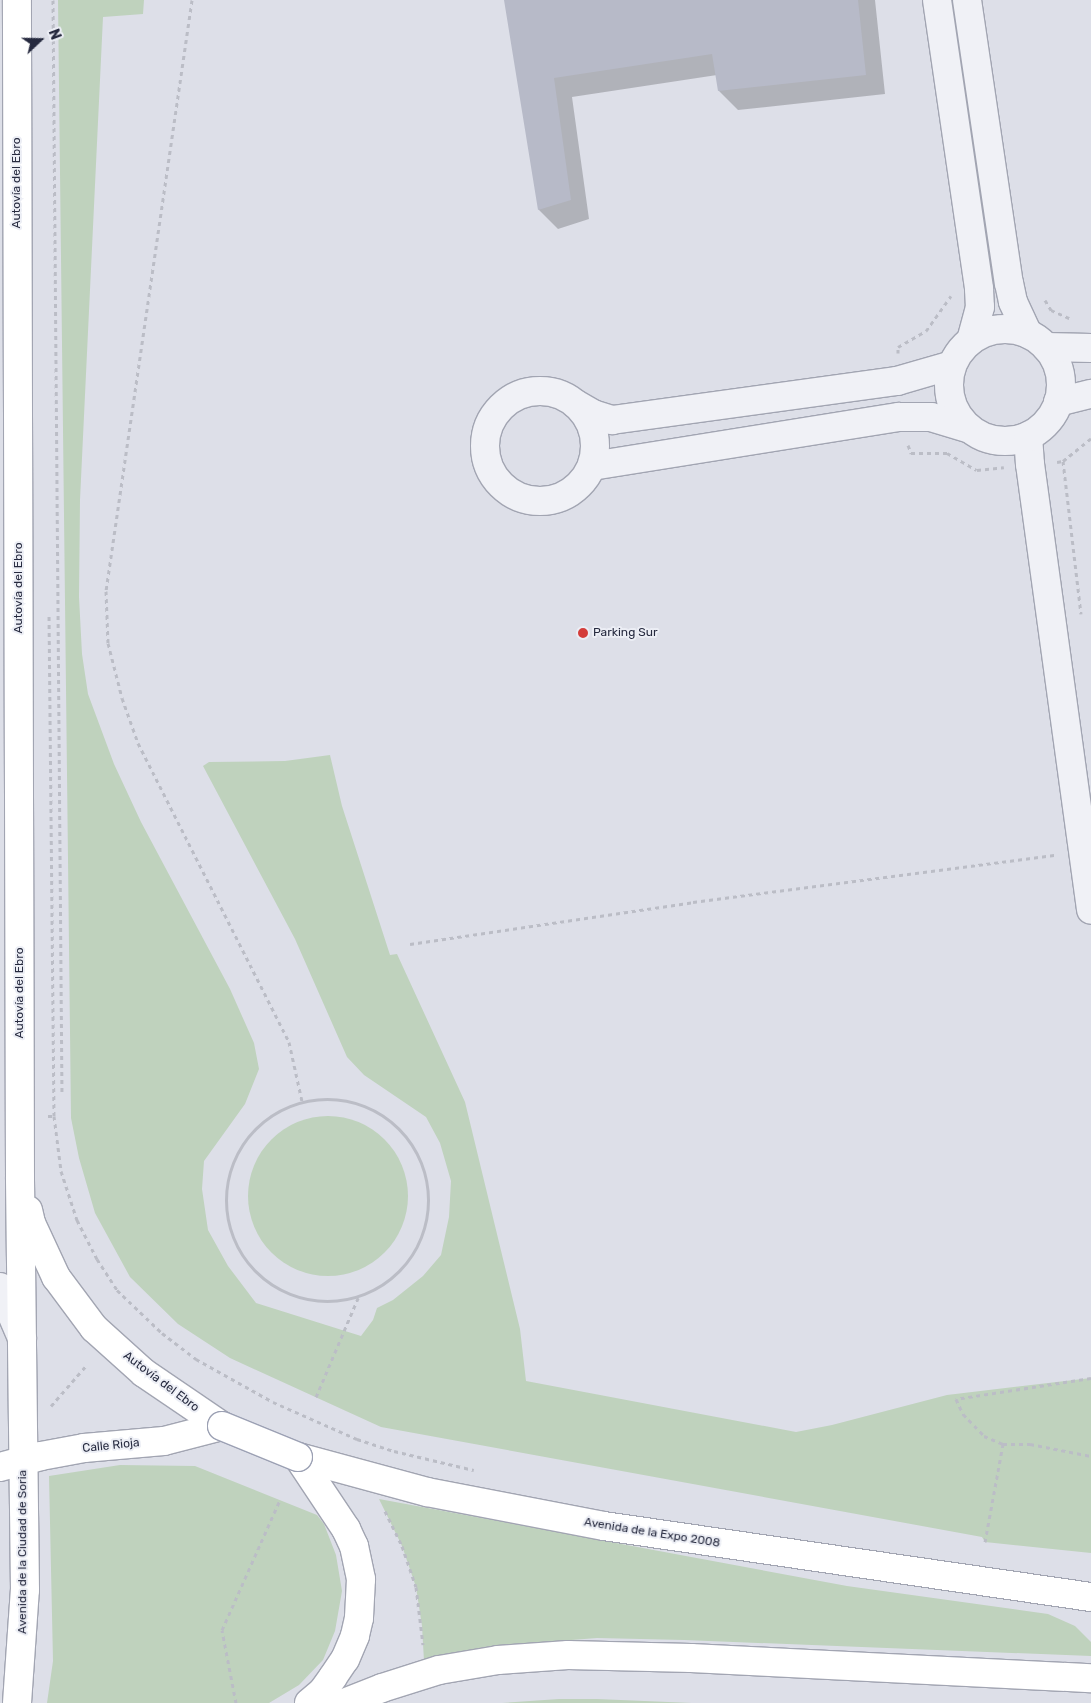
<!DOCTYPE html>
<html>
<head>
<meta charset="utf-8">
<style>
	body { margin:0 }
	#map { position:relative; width:1091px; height:1703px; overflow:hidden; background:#dddfe8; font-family:Rubik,sans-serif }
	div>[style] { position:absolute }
	.green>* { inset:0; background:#bfd2bd }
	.round { border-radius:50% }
	.shadow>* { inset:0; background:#0003 }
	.building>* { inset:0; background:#b7bac8 }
	.path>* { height:3px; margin-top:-1.5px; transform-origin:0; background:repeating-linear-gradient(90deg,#bbbdc6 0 4px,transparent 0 8px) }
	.path>.ring { margin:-1.5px; padding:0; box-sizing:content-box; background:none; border:3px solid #bbbdc6; border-radius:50% }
	.roads { filter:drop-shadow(1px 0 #a2a5b2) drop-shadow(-1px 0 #a2a5b2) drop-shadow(0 1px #a2a5b2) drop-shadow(0 -1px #a2a5b2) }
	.minor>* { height:28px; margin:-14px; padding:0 14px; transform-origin:14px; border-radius:14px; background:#f0f1f6 }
	.minor>.ring { margin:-14px; padding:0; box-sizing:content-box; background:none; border:28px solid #f0f1f6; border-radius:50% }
	.major>* { height:28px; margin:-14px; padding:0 14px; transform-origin:14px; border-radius:14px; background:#fff }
	.path-bridge>* { height:3px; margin-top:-1.5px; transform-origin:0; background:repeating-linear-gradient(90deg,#bbbdc6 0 4px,transparent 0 8px) }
	.bridges { filter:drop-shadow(1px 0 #9ca1b4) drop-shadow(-1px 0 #9ca1b4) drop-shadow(0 1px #9ca1b4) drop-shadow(0 -1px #9ca1b4) }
	.major-bridge>* { height:28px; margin:-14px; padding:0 14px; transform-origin:14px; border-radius:14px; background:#fff }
	.dots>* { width:14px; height:14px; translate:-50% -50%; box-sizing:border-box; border:2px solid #eceef5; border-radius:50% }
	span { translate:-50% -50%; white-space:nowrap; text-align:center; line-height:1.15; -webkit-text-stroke:4px #eceef5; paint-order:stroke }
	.street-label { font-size:12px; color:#262a3f }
	.poi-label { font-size:12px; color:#262a3f }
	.left { translate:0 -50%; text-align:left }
	.north { position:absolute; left:15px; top:15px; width:50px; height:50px; -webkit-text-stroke:4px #eceef5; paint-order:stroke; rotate:69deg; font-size:14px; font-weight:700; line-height:20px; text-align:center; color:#262a3f }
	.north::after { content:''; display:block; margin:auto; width:18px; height:22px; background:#262a3f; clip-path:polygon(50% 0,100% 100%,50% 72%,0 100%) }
</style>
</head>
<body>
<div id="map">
	<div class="green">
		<div style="clip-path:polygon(58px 0,144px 0,143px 14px,103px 17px,80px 500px,79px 597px,82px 654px,88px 694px,114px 764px,141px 822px,230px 989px,254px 1043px,259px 1069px,245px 1104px,204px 1161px,202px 1189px,208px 1230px,228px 1266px,256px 1303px,361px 1336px,373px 1320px,377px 1308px,393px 1300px,423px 1276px,441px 1255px,449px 1217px,451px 1181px,440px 1143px,426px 1117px,364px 1075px,347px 1057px,295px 939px,203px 766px,209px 762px,285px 761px,330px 755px,342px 806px,390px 955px,397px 954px,465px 1102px,520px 1329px,526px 1381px,796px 1432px,832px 1425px,947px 1395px,1091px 1378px,1091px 1553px,985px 1542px,982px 1537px,381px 1427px,230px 1358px,178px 1324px,130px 1277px,95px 1213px,79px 1158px,71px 1118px)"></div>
		<div class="round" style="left:248px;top:1116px;width:160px;height:160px"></div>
		<div style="clip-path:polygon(120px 1465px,195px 1466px,317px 1515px,324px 1524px,336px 1555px,342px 1591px,335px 1631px,323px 1660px,299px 1685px,269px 1703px,47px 1703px,53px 1661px,49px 1476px)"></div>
		<div style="clip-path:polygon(379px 1499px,847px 1586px,1048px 1614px,1075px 1626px,1091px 1642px,1091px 1656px,684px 1640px,597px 1638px,484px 1647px,424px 1661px,422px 1626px,416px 1587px,402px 1546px)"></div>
		<div style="clip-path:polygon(559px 1699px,597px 1699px,692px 1703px,502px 1703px)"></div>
	</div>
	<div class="shadow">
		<div style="clip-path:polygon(505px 0,875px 0,885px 94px,738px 110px,719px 91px,717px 75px,572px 97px,589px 219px,558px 229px,539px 210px)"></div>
	</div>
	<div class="building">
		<div style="clip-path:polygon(504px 0,858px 0,866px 75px,718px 91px,712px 54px,554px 78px,571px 200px,538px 210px)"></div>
	</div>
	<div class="path">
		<div style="left:53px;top:0;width:1093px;rotate:89.53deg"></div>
		<div style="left:192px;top:0;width:597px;rotate:98.28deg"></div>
		<div style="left:106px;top:591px;width:52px;rotate:87.8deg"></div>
		<div style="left:108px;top:643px;width:57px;rotate:75.7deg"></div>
		<div style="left:122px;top:698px;width:48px;rotate:70.4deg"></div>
		<div style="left:138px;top:743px;width:335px;rotate:63.2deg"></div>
		<div style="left:289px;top:1042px;width:60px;rotate:77.6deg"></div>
		<div style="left:1045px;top:300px;width:12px;rotate:59deg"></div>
		<div style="left:1051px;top:310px;width:20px;rotate:24deg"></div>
		<div style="left:898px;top:353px;width:6px;rotate:-90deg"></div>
		<div style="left:898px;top:347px;width:32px;rotate:-30deg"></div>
		<div style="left:926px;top:331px;width:43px;rotate:-54.5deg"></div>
		<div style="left:908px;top:445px;width:9px;rotate:69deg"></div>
		<div style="left:911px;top:453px;width:36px"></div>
		<div style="left:947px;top:453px;width:34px;rotate:30deg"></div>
		<div style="left:977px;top:470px;width:27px;rotate:-6deg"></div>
		<div style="left:1063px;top:461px;width:154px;rotate:83.3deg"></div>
		<div style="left:1057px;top:462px;width:6px;rotate:-9deg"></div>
		<div style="left:1063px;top:461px;width:36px;rotate:-39deg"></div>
		<div style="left:410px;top:944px;width:286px;rotate:-8.4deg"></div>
		<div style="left:693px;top:902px;width:366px;rotate:-7.4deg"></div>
		<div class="ring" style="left:226px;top:1099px;width:199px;height:199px"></div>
		<div style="left:48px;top:1116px;width:6px"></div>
		<div style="left:54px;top:1116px;width:503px;rotate:-90.57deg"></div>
		<div style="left:1091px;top:1378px;width:137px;rotate:171.2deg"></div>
		<div style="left:956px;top:1399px;width:17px;rotate:65deg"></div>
		<div style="left:963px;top:1414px;width:30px;rotate:46deg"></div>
		<div style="left:984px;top:1436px;width:21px;rotate:23deg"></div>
		<div style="left:1003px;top:1444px;width:27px"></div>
		<div style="left:1030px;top:1444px;width:62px;rotate:11.1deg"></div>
		<div style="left:316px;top:1397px;width:108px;rotate:-67deg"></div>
		<div style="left:51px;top:1406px;width:52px;rotate:-48.9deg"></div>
		<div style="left:357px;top:1439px;width:39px;rotate:18deg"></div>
		<div style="left:394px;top:1451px;width:82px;rotate:13.4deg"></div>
		<div style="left:385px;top:1511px;width:39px;rotate:64deg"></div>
		<div style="left:402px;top:1546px;width:43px;rotate:71.1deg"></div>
		<div style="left:416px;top:1587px;width:58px;rotate:83.1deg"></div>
		<div style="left:985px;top:1542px;width:100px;rotate:-79.6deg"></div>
		<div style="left:236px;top:1703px;width:74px;rotate:-100.9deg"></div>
		<div style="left:222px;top:1630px;width:142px;rotate:-66deg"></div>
	</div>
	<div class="roads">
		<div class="minor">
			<div style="left:937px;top:0;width:292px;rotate:81.7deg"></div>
			<div style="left:979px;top:289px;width:18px;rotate:87deg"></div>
			<div style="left:980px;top:307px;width:34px;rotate:105deg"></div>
			<div style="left:967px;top:0;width:286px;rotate:81.6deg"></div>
			<div style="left:1009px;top:283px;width:19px;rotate:78deg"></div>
			<div style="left:1013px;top:302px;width:35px;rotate:65deg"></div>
			<div class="ring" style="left:949px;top:329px;width:84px;height:84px"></div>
			<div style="left:1046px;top:347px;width:45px;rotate:1.3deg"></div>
			<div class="ring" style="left:485px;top:391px;width:82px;height:82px"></div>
			<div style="left:1058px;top:402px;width:34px;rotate:-14deg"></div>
			<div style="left:576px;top:404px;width:20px;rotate:30deg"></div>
			<div style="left:593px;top:414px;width:20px;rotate:18deg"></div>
			<div style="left:612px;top:420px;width:288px;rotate:-7.8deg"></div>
			<div style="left:897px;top:381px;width:57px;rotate:-16.2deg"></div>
			<div style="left:1028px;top:436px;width:28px;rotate:86deg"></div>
			<div style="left:1030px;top:464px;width:450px;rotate:82.2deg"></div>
			<div style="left:592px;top:466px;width:311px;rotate:-9.1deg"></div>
			<div style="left:899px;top:417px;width:32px"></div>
			<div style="left:931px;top:417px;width:39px;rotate:17deg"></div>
			<div style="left:0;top:1287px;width:56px;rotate:66.7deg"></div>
		</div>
		<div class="major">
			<div style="left:28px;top:1210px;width:13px;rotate:77deg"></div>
			<div style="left:31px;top:1223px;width:60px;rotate:65.2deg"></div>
			<div style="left:56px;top:1277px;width:64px;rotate:53.3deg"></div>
			<div style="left:94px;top:1328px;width:67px;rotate:42deg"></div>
			<div style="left:144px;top:1373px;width:94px;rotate:34.2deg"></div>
			<div style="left:298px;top:1457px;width:134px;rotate:15.2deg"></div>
			<div style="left:427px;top:1492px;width:180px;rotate:10.9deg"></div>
			<div style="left:604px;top:1526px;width:492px;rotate:8.3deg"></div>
			<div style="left:298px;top:1457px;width:87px;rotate:56.3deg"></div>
			<div style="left:346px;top:1529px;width:19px;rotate:65deg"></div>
			<div style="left:354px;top:1546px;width:34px;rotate:78deg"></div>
			<div style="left:361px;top:1579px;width:39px;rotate:93deg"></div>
			<div style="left:359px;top:1618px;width:18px;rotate:103deg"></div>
			<div style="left:355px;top:1636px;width:25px;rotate:113deg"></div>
			<div style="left:345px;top:1659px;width:22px;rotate:124deg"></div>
			<div style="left:333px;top:1677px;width:19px;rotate:126deg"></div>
			<div style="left:322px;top:1692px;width:17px;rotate:140deg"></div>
			<div style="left:0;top:1467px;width:42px;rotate:-15deg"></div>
			<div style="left:41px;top:1456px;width:44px;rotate:-10.5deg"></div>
			<div style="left:84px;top:1448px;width:80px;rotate:-5deg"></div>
			<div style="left:164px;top:1441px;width:60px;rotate:-14.5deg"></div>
			<div style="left:17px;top:1703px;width:113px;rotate:-86deg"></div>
			<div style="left:25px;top:1590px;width:413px;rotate:-90.7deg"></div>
			<div style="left:20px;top:1177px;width:1177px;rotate:-90.15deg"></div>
			<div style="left:344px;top:1703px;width:41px;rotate:-21.5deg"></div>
			<div style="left:382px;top:1688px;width:60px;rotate:-17.5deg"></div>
			<div style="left:439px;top:1670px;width:60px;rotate:-9.6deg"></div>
			<div style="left:498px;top:1660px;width:70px;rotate:-4.1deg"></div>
			<div style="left:568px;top:1655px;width:123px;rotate:1.4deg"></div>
			<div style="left:691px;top:1658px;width:400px;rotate:2.9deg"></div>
		</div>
	</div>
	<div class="path-bridge">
		<div style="left:54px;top:1116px;width:55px;rotate:82.7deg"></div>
		<div style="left:61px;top:1171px;width:52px;rotate:71.9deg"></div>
		<div style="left:77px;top:1220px;width:44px;rotate:62.9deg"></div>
		<div style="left:97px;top:1259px;width:37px;rotate:57deg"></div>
		<div style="left:117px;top:1290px;width:62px;rotate:43.7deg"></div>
		<div style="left:162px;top:1333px;width:43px;rotate:37.4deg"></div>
		<div style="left:196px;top:1359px;width:88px;rotate:29.2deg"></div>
		<div style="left:273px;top:1402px;width:92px;rotate:23.8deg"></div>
	</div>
	<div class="bridges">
		<div class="major-bridge">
			<div style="left:222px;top:1426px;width:82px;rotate:22.2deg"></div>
		</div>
	</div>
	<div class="dots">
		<div style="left:583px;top:633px;background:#d43d3a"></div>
	</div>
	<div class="street-label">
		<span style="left:17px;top:183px;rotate:-90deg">Autovía del Ebro</span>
		<span style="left:19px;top:588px;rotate:-90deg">Autovía del Ebro</span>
		<span style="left:20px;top:993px;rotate:-90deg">Autovía del Ebro</span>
		<span style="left:161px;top:1382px;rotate:37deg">Autovía del Ebro</span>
		<span style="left:111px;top:1446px;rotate:-6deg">Calle Rioja</span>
		<span style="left:652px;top:1533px;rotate:9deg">Avenida de la Expo 2008</span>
		<span style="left:23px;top:1552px;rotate:-90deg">Avenida de la Ciudad de Soria</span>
	</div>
	<div class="poi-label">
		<span class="left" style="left:593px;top:633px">Parking Sur</span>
	</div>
	<div class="north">N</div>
</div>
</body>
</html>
